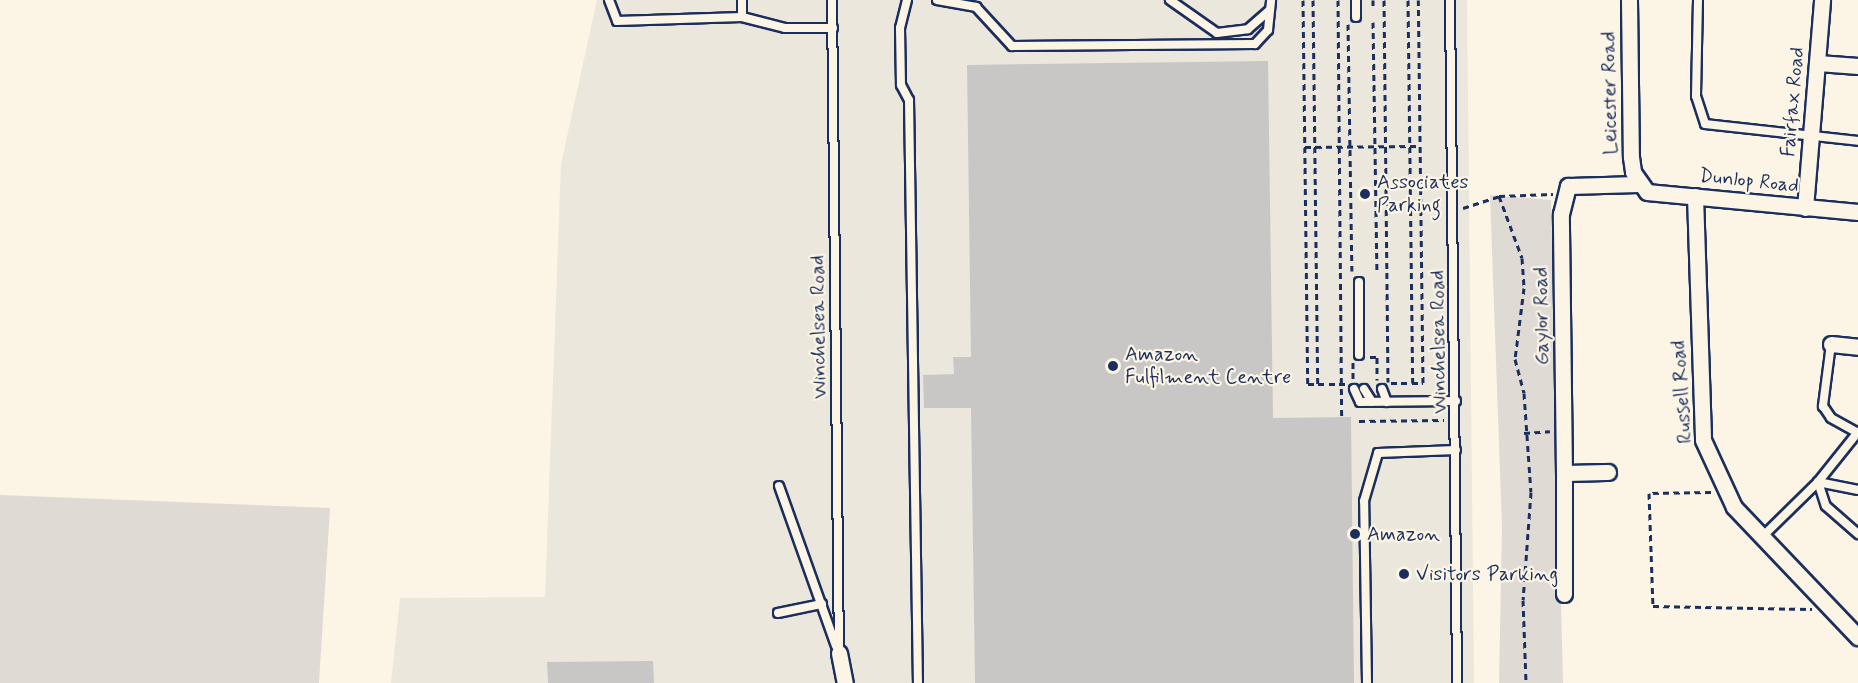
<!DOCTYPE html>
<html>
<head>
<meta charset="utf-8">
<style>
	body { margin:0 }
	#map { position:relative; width:1858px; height:683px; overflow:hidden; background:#fcf5e5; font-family:Mynerve,sans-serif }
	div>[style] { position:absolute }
	.built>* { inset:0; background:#ece7dc }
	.green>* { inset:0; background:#dfdbd4 }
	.building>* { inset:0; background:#c8c7c6 }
	.path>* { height:3px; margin-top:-1.5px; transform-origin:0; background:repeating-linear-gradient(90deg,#1b2f5e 0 6px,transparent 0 10.5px) }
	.roads { filter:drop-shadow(2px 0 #1b2f5e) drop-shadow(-2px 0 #1b2f5e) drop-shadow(0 2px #1b2f5e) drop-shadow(0 -2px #1b2f5e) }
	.service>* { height:8px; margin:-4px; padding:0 4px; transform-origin:4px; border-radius:4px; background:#fcf5e5 }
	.minor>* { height:15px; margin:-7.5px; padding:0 7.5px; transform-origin:7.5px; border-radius:7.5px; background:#fcf5e5 }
	.dots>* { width:16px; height:16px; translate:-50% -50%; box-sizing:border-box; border:3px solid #fcf5e5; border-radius:50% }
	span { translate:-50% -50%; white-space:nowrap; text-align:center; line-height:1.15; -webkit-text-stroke:4.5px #fcf5e5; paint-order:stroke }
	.street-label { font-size:20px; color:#1b2f5e }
	.poi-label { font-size:20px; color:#1b2f5e }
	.left { translate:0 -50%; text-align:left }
</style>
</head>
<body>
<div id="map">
	<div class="built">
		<div style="clip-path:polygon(597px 0,1467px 0,1474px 683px,391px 683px,400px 598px,545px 597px,561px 164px)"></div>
	</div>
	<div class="green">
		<div style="clip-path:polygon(1490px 195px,1551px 200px,1563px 683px,1499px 683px,1502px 527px)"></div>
		<div style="clip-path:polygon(0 495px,330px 508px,319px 683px,0 683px)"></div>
	</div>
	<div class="building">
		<div style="clip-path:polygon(1268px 61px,1273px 418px,1351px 417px,1354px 683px,975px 683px,971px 408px,924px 408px,923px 375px,954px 374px,953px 357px,971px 357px,967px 65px)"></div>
		<div style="clip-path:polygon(653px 661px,654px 683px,548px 683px,547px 662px)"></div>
	</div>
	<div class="path">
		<div style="left:1303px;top:0;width:384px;rotate:89.3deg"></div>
		<div style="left:1308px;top:384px;width:37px"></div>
		<div style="left:1313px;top:0;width:384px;rotate:89.3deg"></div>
		<div style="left:1338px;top:0;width:417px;rotate:89.5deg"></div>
		<div style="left:1373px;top:0;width:6px;rotate:90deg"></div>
		<div style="left:1384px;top:0;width:382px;rotate:89.4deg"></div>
		<div style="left:1408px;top:0;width:383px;rotate:89.3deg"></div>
		<div style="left:1373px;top:22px;width:249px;rotate:89.1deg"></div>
		<div style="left:1348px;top:24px;width:247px;rotate:89.1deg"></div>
		<div style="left:1305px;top:147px;width:115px;rotate:-0.5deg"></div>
		<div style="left:1499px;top:196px;width:66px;rotate:69.6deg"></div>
		<div style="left:1522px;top:258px;width:30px;rotate:86deg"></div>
		<div style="left:1524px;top:288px;width:72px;rotate:97.2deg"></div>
		<div style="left:1515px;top:359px;width:35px;rotate:75deg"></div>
		<div style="left:1524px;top:393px;width:99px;rotate:86deg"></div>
		<div style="left:1531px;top:492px;width:108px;rotate:94.2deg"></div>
		<div style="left:1523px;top:600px;width:83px;rotate:87.9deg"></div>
		<div style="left:1463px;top:208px;width:38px;rotate:-18deg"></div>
		<div style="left:1499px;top:196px;width:54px;rotate:-2.1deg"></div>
		<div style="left:1370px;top:357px;width:7px"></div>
		<div style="left:1377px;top:357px;width:23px;rotate:90deg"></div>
		<div style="left:1353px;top:362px;width:17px;rotate:90deg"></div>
		<div style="left:1391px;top:383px;width:32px"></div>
		<div style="left:1423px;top:383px;width:383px;rotate:-90.7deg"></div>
		<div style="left:1359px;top:421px;width:85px;rotate:-0.7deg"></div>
		<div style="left:1524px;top:433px;width:26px;rotate:-4deg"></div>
		<div style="left:1711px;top:492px;width:62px;rotate:179.1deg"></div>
		<div style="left:1649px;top:493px;width:113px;rotate:88deg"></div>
		<div style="left:1653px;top:606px;width:159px;rotate:1.1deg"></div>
	</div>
	<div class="roads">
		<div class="service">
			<div style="left:609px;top:0;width:22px;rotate:69deg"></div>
			<div style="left:617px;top:21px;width:125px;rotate:-1.8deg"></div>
			<div style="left:742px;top:17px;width:44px;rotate:14.3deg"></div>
			<div style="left:785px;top:28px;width:48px"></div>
			<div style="left:742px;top:0;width:17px;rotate:90deg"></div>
			<div style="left:832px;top:0;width:653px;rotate:89.39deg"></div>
			<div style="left:907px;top:0;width:29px;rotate:104deg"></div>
			<div style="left:900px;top:28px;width:57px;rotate:89deg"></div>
			<div style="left:901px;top:85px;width:17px;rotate:62deg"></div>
			<div style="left:909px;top:100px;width:583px;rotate:89.12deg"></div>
			<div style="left:937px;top:0;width:40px;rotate:10deg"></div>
			<div style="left:976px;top:7px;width:53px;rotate:47.3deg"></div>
			<div style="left:1012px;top:46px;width:243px;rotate:-0.5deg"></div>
			<div style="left:1255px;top:44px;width:19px;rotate:-47deg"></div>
			<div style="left:1268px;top:30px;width:30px;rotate:-84deg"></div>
			<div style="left:1170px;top:0;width:57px;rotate:35.1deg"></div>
			<div style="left:1217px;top:33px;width:31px;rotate:-7deg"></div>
			<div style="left:1248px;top:29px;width:28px;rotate:-41deg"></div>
			<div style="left:1356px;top:0;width:17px;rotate:90deg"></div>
			<div style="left:1450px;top:0;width:683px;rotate:89.41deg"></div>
			<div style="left:1698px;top:0;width:96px;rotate:91.2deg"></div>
			<div style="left:1696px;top:96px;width:29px;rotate:72deg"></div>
			<div style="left:1705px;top:124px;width:154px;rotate:6.3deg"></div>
			<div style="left:1359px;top:282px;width:73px;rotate:90deg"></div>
			<div style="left:1831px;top:344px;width:63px;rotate:97.4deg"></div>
			<div style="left:1823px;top:406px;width:14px;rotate:56deg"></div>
			<div style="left:1831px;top:418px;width:29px;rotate:29deg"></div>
			<div style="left:1354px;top:389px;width:14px;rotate:65deg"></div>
			<div style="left:1360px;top:402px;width:96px;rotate:-0.6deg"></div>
			<div style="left:1364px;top:389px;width:15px;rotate:58deg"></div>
			<div style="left:1382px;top:389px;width:14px;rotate:69deg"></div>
			<div style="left:1858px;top:432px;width:64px;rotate:128.7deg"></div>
			<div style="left:1818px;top:482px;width:25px;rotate:72deg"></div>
			<div style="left:1826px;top:506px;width:43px;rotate:41.2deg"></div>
			<div style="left:779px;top:486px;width:170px;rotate:70.4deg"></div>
			<div style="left:1762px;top:537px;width:78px;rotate:-44.5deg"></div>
			<div style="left:1818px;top:482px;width:41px;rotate:11.3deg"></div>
			<div style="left:778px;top:613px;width:45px;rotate:-11.6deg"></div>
			<div style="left:1367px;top:683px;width:182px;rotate:-90.9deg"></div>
			<div style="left:1364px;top:501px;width:50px;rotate:-73.7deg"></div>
			<div style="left:1378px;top:453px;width:78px;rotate:-2.2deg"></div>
		</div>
		<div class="minor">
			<div style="left:1629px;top:0;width:157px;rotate:89.3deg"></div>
			<div style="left:1631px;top:157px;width:15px;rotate:82deg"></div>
			<div style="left:1633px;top:172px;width:24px;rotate:55deg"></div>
			<div style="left:1647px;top:192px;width:212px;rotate:5.4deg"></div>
			<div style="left:1818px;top:63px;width:40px;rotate:4.3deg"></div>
			<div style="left:1695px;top:196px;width:244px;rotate:88.1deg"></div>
			<div style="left:1703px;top:440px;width:74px;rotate:65.2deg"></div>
			<div style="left:1734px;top:507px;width:180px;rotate:46.4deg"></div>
			<div style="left:1805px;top:208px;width:209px;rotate:-85.3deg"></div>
			<div style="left:1831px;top:344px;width:27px;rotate:6deg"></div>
			<div style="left:1608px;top:472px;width:44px;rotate:178.7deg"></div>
			<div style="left:1564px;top:473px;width:259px;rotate:-90.7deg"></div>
			<div style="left:1561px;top:214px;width:29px;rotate:-76deg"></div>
			<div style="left:1568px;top:186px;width:71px;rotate:-1.6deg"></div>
			<div style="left:1564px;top:473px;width:121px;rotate:90deg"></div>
			<div style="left:839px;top:653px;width:31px;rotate:79deg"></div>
		</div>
	</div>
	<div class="dots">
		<div style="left:1365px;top:194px;background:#1b2f5e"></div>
		<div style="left:1113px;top:366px;background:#1b2f5e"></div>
		<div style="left:1355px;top:534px;background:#1b2f5e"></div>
		<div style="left:1404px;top:574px;background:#1b2f5e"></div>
	</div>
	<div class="street-label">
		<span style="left:1610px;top:93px;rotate:-91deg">Leicester Road</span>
		<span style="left:1793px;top:102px;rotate:-85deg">Fairfax Road</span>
		<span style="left:1749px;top:181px;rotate:6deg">Dunlop Road</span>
		<span style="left:1542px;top:316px;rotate:-91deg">Gaylor Road</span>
		<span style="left:819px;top:327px;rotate:-91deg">Winchelsea Road</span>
		<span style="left:1439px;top:342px;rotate:-91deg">Winchelsea Road</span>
		<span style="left:1682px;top:392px;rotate:-94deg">Russell Road</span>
	</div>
	<div class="poi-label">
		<span class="left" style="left:1377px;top:194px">Associates<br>Parking</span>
		<span class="left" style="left:1125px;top:366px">Amazon<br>Fulfilment Centre</span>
		<span class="left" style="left:1367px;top:534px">Amazon</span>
		<span class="left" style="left:1416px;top:574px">Visitors Parking</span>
	</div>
</div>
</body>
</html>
